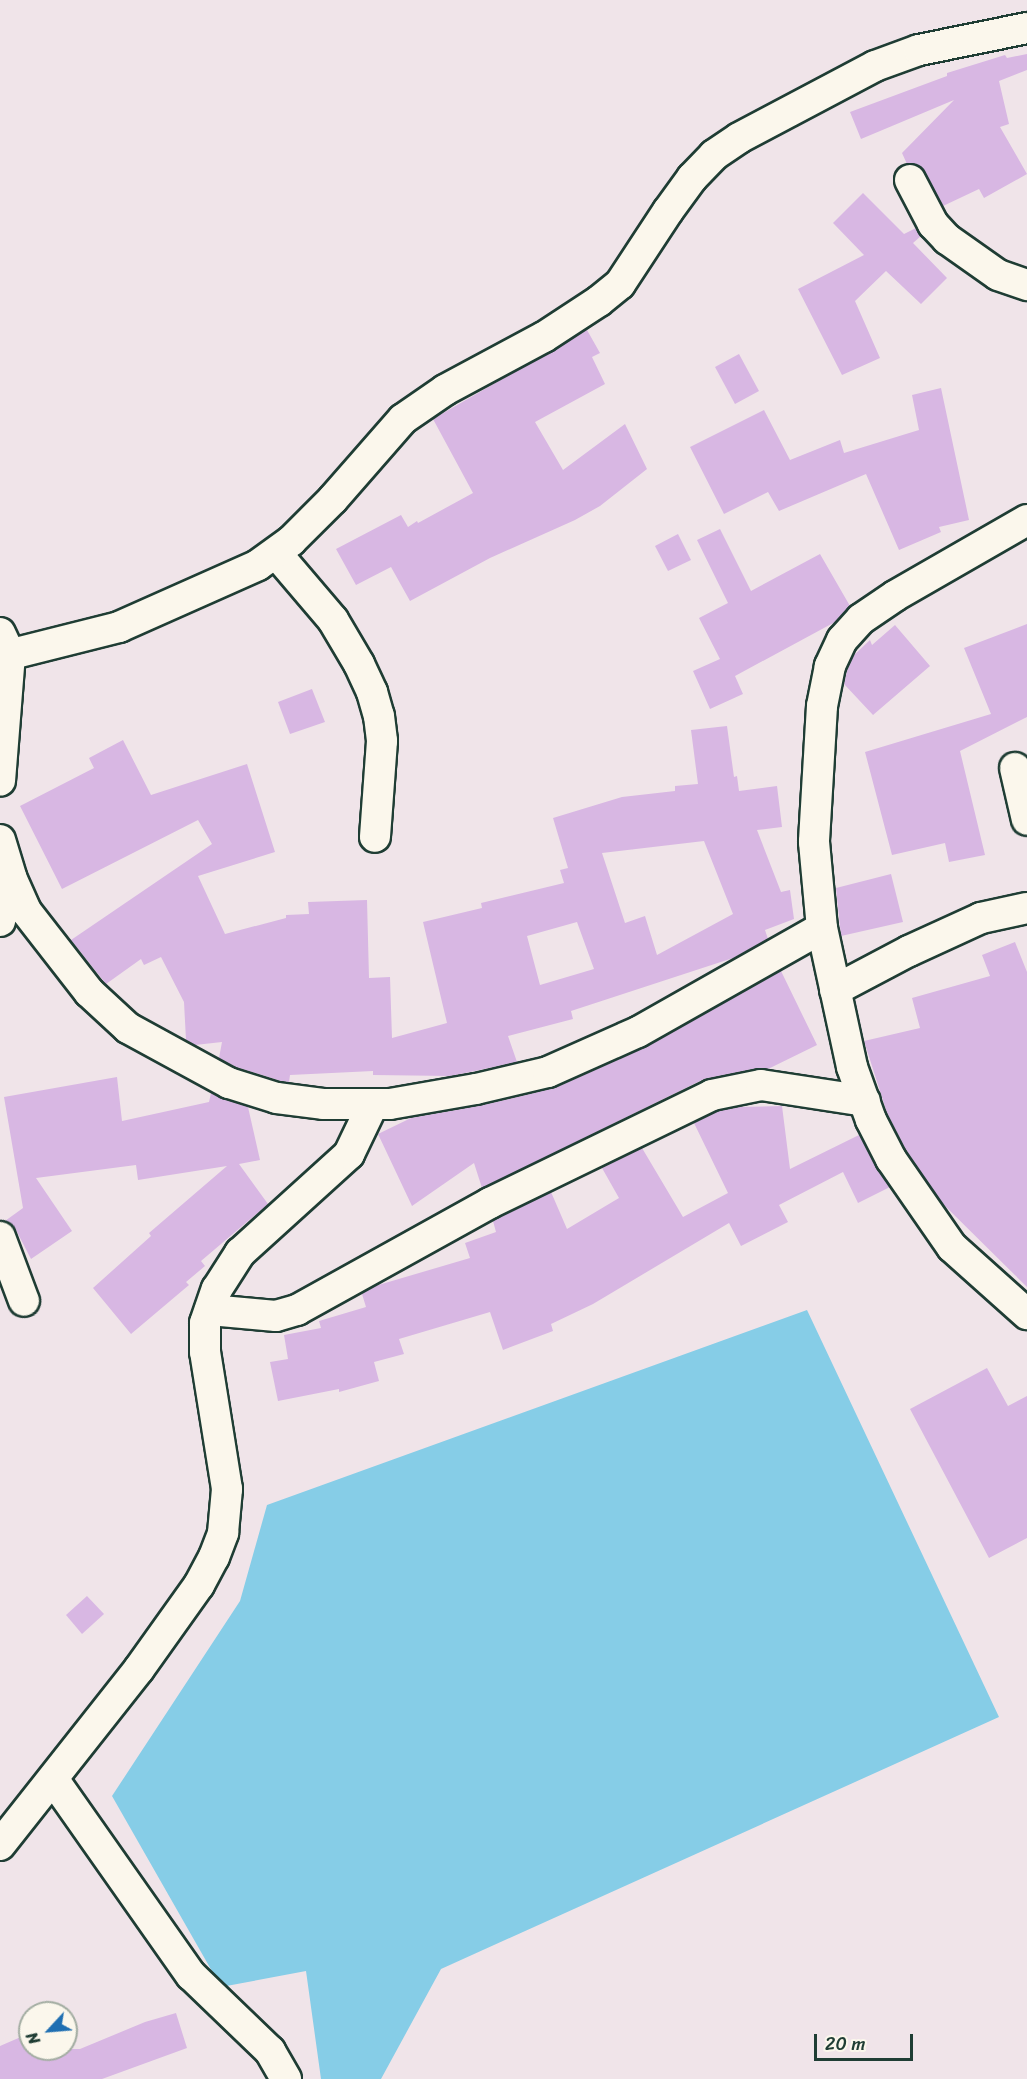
<!DOCTYPE html>
<html>
<head>
<meta charset="utf-8">
<style>
	body { margin:0 }
	#map { position:relative; width:1027px; height:2079px; overflow:hidden; background:#f0e4e9; font-family:Sriracha,sans-serif }
	div>[style] { position:absolute }
	.water>* { inset:0; background:#86cde7 }
	.building>* { inset:0; background:#d8b7e3 }
	.roads { filter:drop-shadow(2px 0 #1f3d34) drop-shadow(-2px 0 #1f3d34) drop-shadow(0 2px #1f3d34) drop-shadow(0 -2px #1f3d34) }
	.street>* { height:30px; margin:-15px; padding:0 15px; transform-origin:15px; border-radius:15px; background:#fbf7ec }
	span { translate:-50% -50%; white-space:nowrap; text-align:center; line-height:1.15; -webkit-text-stroke:5px #fbf7ec; paint-order:stroke }
	.north { position:absolute; left:18px; top:2001px; width:60px; height:60px; box-sizing:border-box; background:#fbf7ec; border:2px solid #a3ada2; border-radius:50%; rotate:244deg; font-size:16px; font-weight:700; line-height:24px; text-align:center; color:#1f3d34 }
	.north::after { content:''; display:block; margin:auto; width:21px; height:27px; background:#1f6fb2; clip-path:polygon(50% 0,100% 100%,50% 72%,0 100%) }
	.scale { position:absolute; left:814px; top:2034px; width:99px; height:27px; box-sizing:border-box; border:3px solid #1f3d34; border-top:0; padding-left:8px; font-size:18px; line-height:21px; white-space:nowrap; color:#1f3d34; -webkit-text-stroke:4px #fbf7ec; paint-order:stroke }
</style>
</head>
<body>
<div id="map">
	<div class="water">
		<div style="clip-path:polygon(807px 1310px,999px 1717px,441px 1969px,381px 2079px,321px 2079px,306px 1971px,221px 1987px,112px 1796px,240px 1601px,267px 1505px)"></div>
	</div>
	<div class="building">
		<div style="clip-path:polygon(1027px 54px,1027px 70px,999px 81px,1009px 124px,1000px 127px,1027px 174px,984px 198px,979px 189px,943px 206px,925px 172px,919px 165px,907px 164px,902px 153px,954px 100px,861px 139px,850px 112px,947px 76px,947px 73px,1005px 55px,1007px 58px)"></div>
		<div style="clip-path:polygon(863px 193px,904px 234px,916px 228px,921px 236px,913px 243px,947px 278px,921px 304px,886px 271px,855px 301px,880px 358px,842px 375px,798px 289px,864px 255px,833px 223px)"></div>
		<div style="clip-path:polygon(587px 330px,600px 353px,592px 357px,605px 384px,535px 422px,563px 470px,625px 424px,647px 469px,600px 506px,575px 520px,490px 558px,410px 601px,391px 567px,356px 585px,336px 549px,401px 515px,408px 527px,417px 521px,418px 523px,473px 493px,433px 419px)"></div>
		<div style="clip-path:polygon(739px 354px,759px 391px,735px 404px,715px 367px)"></div>
		<div style="clip-path:polygon(941px 388px,969px 520px,939px 527px,941px 532px,899px 550px,866px 474px,779px 511px,768px 492px,724px 514px,690px 447px,764px 410px,790px 460px,840px 440px,844px 453px,919px 430px,912px 395px)"></div>
		<div style="clip-path:polygon(720px 529px,751px 591px,820px 554px,850px 606px,835px 622px,735px 676px,743px 694px,710px 709px,693px 671px,720px 659px,699px 618px,728px 603px,697px 540px)"></div>
		<div style="clip-path:polygon(678px 534px,691px 560px,668px 571px,655px 546px)"></div>
		<div style="clip-path:polygon(1027px 624px,1027px 717px,960px 751px,985px 855px,949px 862px,945px 843px,892px 855px,865px 752px,991px 714px,964px 648px)"></div>
		<div style="clip-path:polygon(895px 625px,930px 666px,873px 715px,844px 684px,847px 671px,853px 656px,870px 640px,872px 645px)"></div>
		<div style="clip-path:polygon(312px 689px,325px 722px,290px 734px,278px 702px)"></div>
		<div style="clip-path:polygon(evenodd,727px 726px,734px 777px,737px 776px,739px 791px,777px 786px,782px 827px,757px 830px,781px 892px,790px 890px,794px 919px,765px 930px,768px 939px,733px 958px,571px 1011px,573px 1019px,508px 1036px,517px 1062px,451px 1076px,373px 1075px,373px 1071px,290px 1075px,289px 1082px,281px 1081px,236px 1067px,219px 1058px,222px 1042px,195px 1045px,186px 1040px,184px 1002px,161px 957px,144px 965px,141px 959px,106px 984px,71px 940px,212px 844px,198px 820px,62px 889px,20px 806px,94px 768px,89px 758px,123px 740px,151px 795px,247px 764px,275px 852px,198px 876px,225px 934px,286px 918px,286px 915px,309px 914px,308px 902px,367px 900px,369px 978px,390px 977px,392px 1038px,447px 1023px,423px 922px,482px 908px,481px 903px,564px 883px,560px 870px,568px 868px,553px 818px,622px 797px,675px 791px,675px 786px,698px 784px,691px 730px,727px 726px,704px 841px,733px 914px,657px 955px,645px 916px,625px 923px,602px 853px,704px 841px,727px 726px,577px 922px,594px 969px,540px 985px,527px 936px,577px 922px)"></div>
		<div style="clip-path:polygon(891px 874px,903px 922px,841px 936px,836px 888px)"></div>
		<div style="clip-path:polygon(1015px 942px,1027px 972px,1027px 1287px,942px 1203px,906px 1150px,887px 1113px,864px 1041px,920px 1028px,912px 998px,990px 976px,982px 955px)"></div>
		<div style="clip-path:polygon(781px 971px,817px 1045px,768px 1069px,758px 1068px,704px 1079px,482px 1188px,474px 1163px,412px 1206px,378px 1134px,411px 1118px,479px 1106px,555px 1088px,646px 1047px)"></div>
		<div style="clip-path:polygon(117px 1077px,122px 1121px,209px 1102px,211px 1093px,248px 1107px,260px 1160px,239px 1164px,268px 1204px,201px 1261px,205px 1266px,186px 1282px,189px 1285px,131px 1334px,93px 1288px,151px 1236px,149px 1233px,227px 1166px,138px 1180px,136px 1165px,36px 1178px,72px 1231px,31px 1259px,16px 1230px,5px 1221px,23px 1208px,4px 1097px)"></div>
		<div style="clip-path:polygon(782px 1106px,790px 1169px,859px 1135px,890px 1187px,858px 1203px,843px 1172px,779px 1205px,788px 1222px,741px 1246px,729px 1223px,593px 1304px,551px 1324px,553px 1331px,503px 1350px,490px 1312px,399px 1339px,404px 1354px,374px 1362px,379px 1381px,339px 1392px,339px 1389px,278px 1401px,270px 1362px,288px 1359px,284px 1335px,321px 1328px,319px 1321px,366px 1307px,362px 1294px,375px 1286px,470px 1258px,465px 1243px,496px 1232px,493px 1221px,551px 1192px,567px 1229px,619px 1198px,602px 1168px,642px 1148px,683px 1217px,728px 1193px,694px 1123px,718px 1111px,740px 1107px)"></div>
		<div style="clip-path:polygon(987px 1368px,1008px 1406px,1027px 1396px,1027px 1538px,989px 1558px,910px 1409px)"></div>
		<div style="clip-path:polygon(87px 1596px,104px 1614px,82px 1634px,66px 1615px)"></div>
		<div style="clip-path:polygon(176px 2013px,187px 2048px,102px 2079px,0 2079px,0 2046px,30px 2033px,30px 2049px,80px 2049px,145px 2022px)"></div>
	</div>
	<div class="roads">
		<div class="street">
			<div style="left:910px;top:180px;width:50px;rotate:62.4deg"></div>
			<div style="left:933px;top:224px;width:21px;rotate:47deg"></div>
			<div style="left:947px;top:239px;width:62px;rotate:35.2deg"></div>
			<div style="left:998px;top:275px;width:31px;rotate:19deg"></div>
			<div style="left:1027px;top:520px;width:152px;rotate:150.1deg"></div>
			<div style="left:895px;top:596px;width:41px;rotate:145.9deg"></div>
			<div style="left:861px;top:619px;width:28px;rotate:132deg"></div>
			<div style="left:842px;top:640px;width:29px;rotate:115deg"></div>
			<div style="left:830px;top:666px;width:41px;rotate:101.3deg"></div>
			<div style="left:822px;top:706px;width:136px;rotate:93.4deg"></div>
			<div style="left:814px;top:842px;width:86px;rotate:84.7deg"></div>
			<div style="left:822px;top:928px;width:142px;rotate:77.8deg"></div>
			<div style="left:852px;top:1067px;width:56px;rotate:70.3deg"></div>
			<div style="left:871px;top:1120px;width:44px;rotate:62.9deg"></div>
			<div style="left:891px;top:1159px;width:107px;rotate:55.3deg"></div>
			<div style="left:952px;top:1247px;width:101px;rotate:41.8deg"></div>
			<div style="left:276px;top:553px;width:88px;rotate:49.6deg"></div>
			<div style="left:333px;top:620px;width:51px;rotate:59.4deg"></div>
			<div style="left:359px;top:664px;width:31px;rotate:65deg"></div>
			<div style="left:372px;top:692px;width:25px;rotate:74deg"></div>
			<div style="left:379px;top:716px;width:25px;rotate:83deg"></div>
			<div style="left:382px;top:741px;width:96px;rotate:94.2deg"></div>
			<div style="left:0;top:633px;width:23px;rotate:65deg"></div>
			<div style="left:10px;top:654px;width:127px;rotate:94.5deg"></div>
			<div style="left:0;top:657px;width:123px;rotate:-14.1deg"></div>
			<div style="left:119px;top:627px;width:152px;rotate:-24deg"></div>
			<div style="left:258px;top:565px;width:41px;rotate:-36deg"></div>
			<div style="left:291px;top:541px;width:59px;rotate:-45deg"></div>
			<div style="left:333px;top:499px;width:106px;rotate:-48.8deg"></div>
			<div style="left:403px;top:419px;width:51px;rotate:-34.6deg"></div>
			<div style="left:445px;top:390px;width:112px;rotate:-28.2deg"></div>
			<div style="left:544px;top:337px;width:66px;rotate:-33.2deg"></div>
			<div style="left:599px;top:301px;width:27px;rotate:-39deg"></div>
			<div style="left:620px;top:284px;width:87px;rotate:-56.7deg"></div>
			<div style="left:668px;top:211px;width:41px;rotate:-54deg"></div>
			<div style="left:692px;top:178px;width:32px;rotate:-46deg"></div>
			<div style="left:714px;top:155px;width:30px;rotate:-34deg"></div>
			<div style="left:739px;top:138px;width:154px;rotate:-27.9deg"></div>
			<div style="left:875px;top:66px;width:47px;rotate:-20deg"></div>
			<div style="left:919px;top:50px;width:110px;rotate:-11.5deg"></div>
			<div style="left:1015px;top:768px;width:53px;rotate:77deg"></div>
			<div style="left:0;top:840px;width:39px;rotate:73deg"></div>
			<div style="left:11px;top:877px;width:37px;rotate:66deg"></div>
			<div style="left:26px;top:911px;width:103px;rotate:52.1deg"></div>
			<div style="left:89px;top:992px;width:53px;rotate:42.7deg"></div>
			<div style="left:128px;top:1028px;width:115px;rotate:28.6deg"></div>
			<div style="left:229px;top:1083px;width:50px;rotate:17.4deg"></div>
			<div style="left:277px;top:1098px;width:46px;rotate:7.4deg"></div>
			<div style="left:323px;top:1104px;width:67px"></div>
			<div style="left:390px;top:1104px;width:87px;rotate:-9.9deg"></div>
			<div style="left:476px;top:1089px;width:74px;rotate:-13.3deg"></div>
			<div style="left:548px;top:1072px;width:98px;rotate:-24deg"></div>
			<div style="left:638px;top:1032px;width:211px;rotate:-29.5deg"></div>
			<div style="left:0;top:921px;width:45px;rotate:-76deg"></div>
			<div style="left:835px;top:990px;width:84px;rotate:-27.8deg"></div>
			<div style="left:909px;top:951px;width:79px;rotate:-24.6deg"></div>
			<div style="left:981px;top:918px;width:47px;rotate:-12.3deg"></div>
			<div style="left:0;top:1237px;width:68px;rotate:69.4deg"></div>
			<div style="left:210px;top:1310px;width:66px;rotate:5.2deg"></div>
			<div style="left:276px;top:1316px;width:22px;rotate:-16deg"></div>
			<div style="left:297px;top:1310px;width:221px;rotate:-29deg"></div>
			<div style="left:490px;top:1203px;width:247px;rotate:-25.9deg"></div>
			<div style="left:712px;top:1095px;width:50px;rotate:-11.5deg"></div>
			<div style="left:761px;top:1085px;width:105px;rotate:8.7deg"></div>
			<div style="left:53px;top:1779px;width:240px;rotate:54.9deg"></div>
			<div style="left:191px;top:1975px;width:110px;rotate:43.9deg"></div>
			<div style="left:270px;top:2051px;width:32px;rotate:60deg"></div>
			<div style="left:0;top:1845px;width:224px;rotate:-51.7deg"></div>
			<div style="left:139px;top:1669px;width:103px;rotate:-54.5deg"></div>
			<div style="left:199px;top:1585px;width:32px;rotate:-62deg"></div>
			<div style="left:214px;top:1557px;width:26px;rotate:-69deg"></div>
			<div style="left:223px;top:1533px;width:44px;rotate:-84.8deg"></div>
			<div style="left:227px;top:1489px;width:139px;rotate:-99.1deg"></div>
			<div style="left:205px;top:1352px;width:29px;rotate:-90deg"></div>
			<div style="left:205px;top:1323px;width:36px;rotate:-71deg"></div>
			<div style="left:217px;top:1289px;width:43px;rotate:-57.4deg"></div>
			<div style="left:240px;top:1253px;width:147px;rotate:-42.2deg"></div>
			<div style="left:349px;top:1154px;width:55px;rotate:-64.4deg"></div>
		</div>
	</div>
	<div class="north">N</div>
	<div class="scale">20 m</div>
</div>
</body>
</html>
